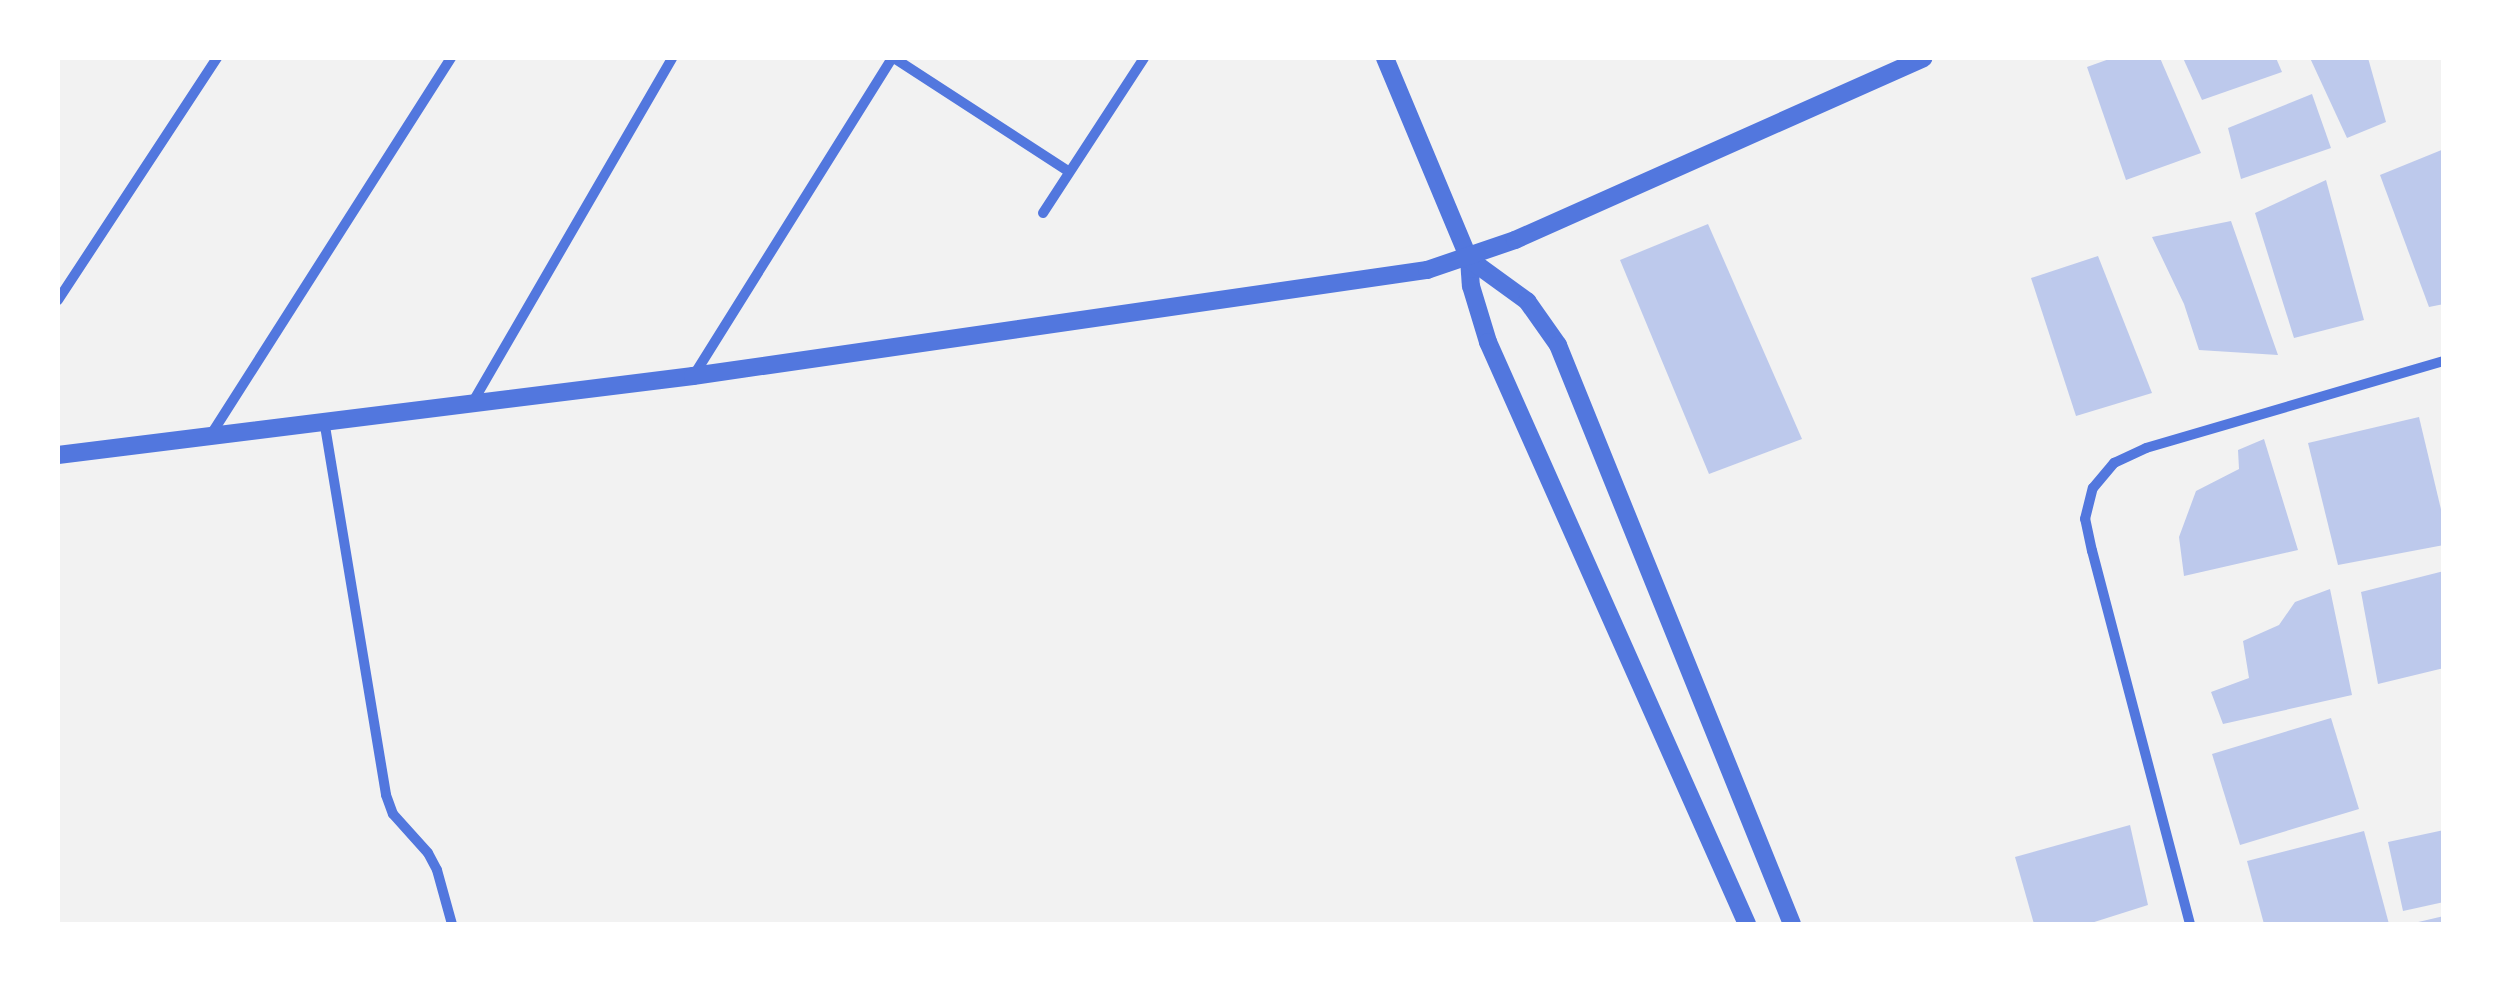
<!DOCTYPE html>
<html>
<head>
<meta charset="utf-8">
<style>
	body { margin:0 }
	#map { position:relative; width:2501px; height:982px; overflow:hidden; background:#f2f2f2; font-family:Helvetica,sans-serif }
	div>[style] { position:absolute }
	.building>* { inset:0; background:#bdc9ec }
	.minor>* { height:10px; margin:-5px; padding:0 5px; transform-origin:5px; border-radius:5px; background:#5277de }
	.tertiary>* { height:18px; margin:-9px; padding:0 9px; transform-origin:9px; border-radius:9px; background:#5277de }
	span { translate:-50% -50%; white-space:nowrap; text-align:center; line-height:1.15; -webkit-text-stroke:9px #fff; paint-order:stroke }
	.frame { position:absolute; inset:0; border:60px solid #fff; pointer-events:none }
</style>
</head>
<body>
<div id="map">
	<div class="building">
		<div style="clip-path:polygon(2112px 58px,2160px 58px,2201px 153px,2126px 180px,2087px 67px)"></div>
		<div style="clip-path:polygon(2183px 58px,2276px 58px,2282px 72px,2202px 100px)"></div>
		<div style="clip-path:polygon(2310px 58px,2368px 58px,2386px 122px,2347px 138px)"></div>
		<div style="clip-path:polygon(2312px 94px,2331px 148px,2241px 179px,2228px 128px)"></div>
		<div style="clip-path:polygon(2444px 149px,2444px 304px,2429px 307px,2380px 175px)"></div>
		<div style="clip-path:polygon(2326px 180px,2364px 320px,2294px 338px,2255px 213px)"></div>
		<div style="clip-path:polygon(2231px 221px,2278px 355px,2199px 350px,2184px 304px,2152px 237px)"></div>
		<div style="clip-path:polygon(1708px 224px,1802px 439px,1709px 474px,1620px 260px)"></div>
		<div style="clip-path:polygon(2098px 256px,2152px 393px,2076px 416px,2031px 278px)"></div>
		<div style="clip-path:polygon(2419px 417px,2444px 522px,2444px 545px,2338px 565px,2308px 443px)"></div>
		<div style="clip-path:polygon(2264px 439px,2298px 550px,2184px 576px,2179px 537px,2196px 491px,2239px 469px,2238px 450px)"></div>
		<div style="clip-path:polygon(2444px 571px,2444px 668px,2378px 684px,2361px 592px)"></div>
		<div style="clip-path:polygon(2330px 589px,2352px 695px,2223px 724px,2211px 692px,2249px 678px,2243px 641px,2279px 625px,2295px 602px)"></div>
		<div style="clip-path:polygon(2331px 718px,2359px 809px,2240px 845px,2212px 754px)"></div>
		<div style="clip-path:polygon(2130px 825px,2148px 905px,2088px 924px,2034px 924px,2015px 857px)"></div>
		<div style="clip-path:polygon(2444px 830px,2444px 902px,2403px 911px,2388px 842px)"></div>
		<div style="clip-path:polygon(2364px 831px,2389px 924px,2264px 924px,2247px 861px)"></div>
		<div style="clip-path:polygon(2444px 916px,2444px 924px,2414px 924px,2414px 923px)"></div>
	</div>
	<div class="minor">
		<div style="left:894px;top:58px;width:207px;rotate:33deg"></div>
		<div style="left:1043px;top:213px;width:185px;rotate:-56.9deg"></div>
		<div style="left:58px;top:300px;width:290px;rotate:-56.7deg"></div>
		<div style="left:694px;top:375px;width:374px;rotate:-58deg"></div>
		<div style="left:474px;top:400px;width:395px;rotate:-59.9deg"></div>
		<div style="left:324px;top:420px;width:380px;rotate:80.6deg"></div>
		<div style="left:386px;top:795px;width:20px;rotate:70deg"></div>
		<div style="left:393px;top:814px;width:52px;rotate:48.1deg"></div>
		<div style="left:428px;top:853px;width:19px;rotate:62deg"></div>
		<div style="left:437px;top:870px;width:56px;rotate:74.5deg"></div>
		<div style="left:212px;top:433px;width:445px;rotate:-57.5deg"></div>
		<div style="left:2190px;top:924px;width:386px;rotate:-104.7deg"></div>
		<div style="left:2092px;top:551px;width:33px;rotate:-102deg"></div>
		<div style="left:2085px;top:519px;width:32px;rotate:-76deg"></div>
		<div style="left:2093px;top:488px;width:33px;rotate:-50deg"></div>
		<div style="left:2114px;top:463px;width:35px;rotate:-25deg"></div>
		<div style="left:2146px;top:448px;width:310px;rotate:-16.3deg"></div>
	</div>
	<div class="tertiary">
		<div style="left:1385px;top:58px;width:218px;rotate:67.3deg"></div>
		<div style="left:1469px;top:259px;width:27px;rotate:86deg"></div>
		<div style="left:1471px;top:286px;width:59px;rotate:73.1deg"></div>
		<div style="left:1488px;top:342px;width:637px;rotate:66.01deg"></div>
		<div style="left:1469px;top:259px;width:72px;rotate:35.9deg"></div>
		<div style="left:1527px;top:301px;width:54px;rotate:54.8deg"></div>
		<div style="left:1558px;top:345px;width:624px;rotate:67.99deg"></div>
		<div style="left:58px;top:455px;width:640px;rotate:-7.09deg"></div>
		<div style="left:693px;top:376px;width:742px;rotate:-8.22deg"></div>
		<div style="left:1427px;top:270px;width:93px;rotate:-18.8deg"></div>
		<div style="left:1515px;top:240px;width:447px;rotate:-24deg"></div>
	</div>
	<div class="frame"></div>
</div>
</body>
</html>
